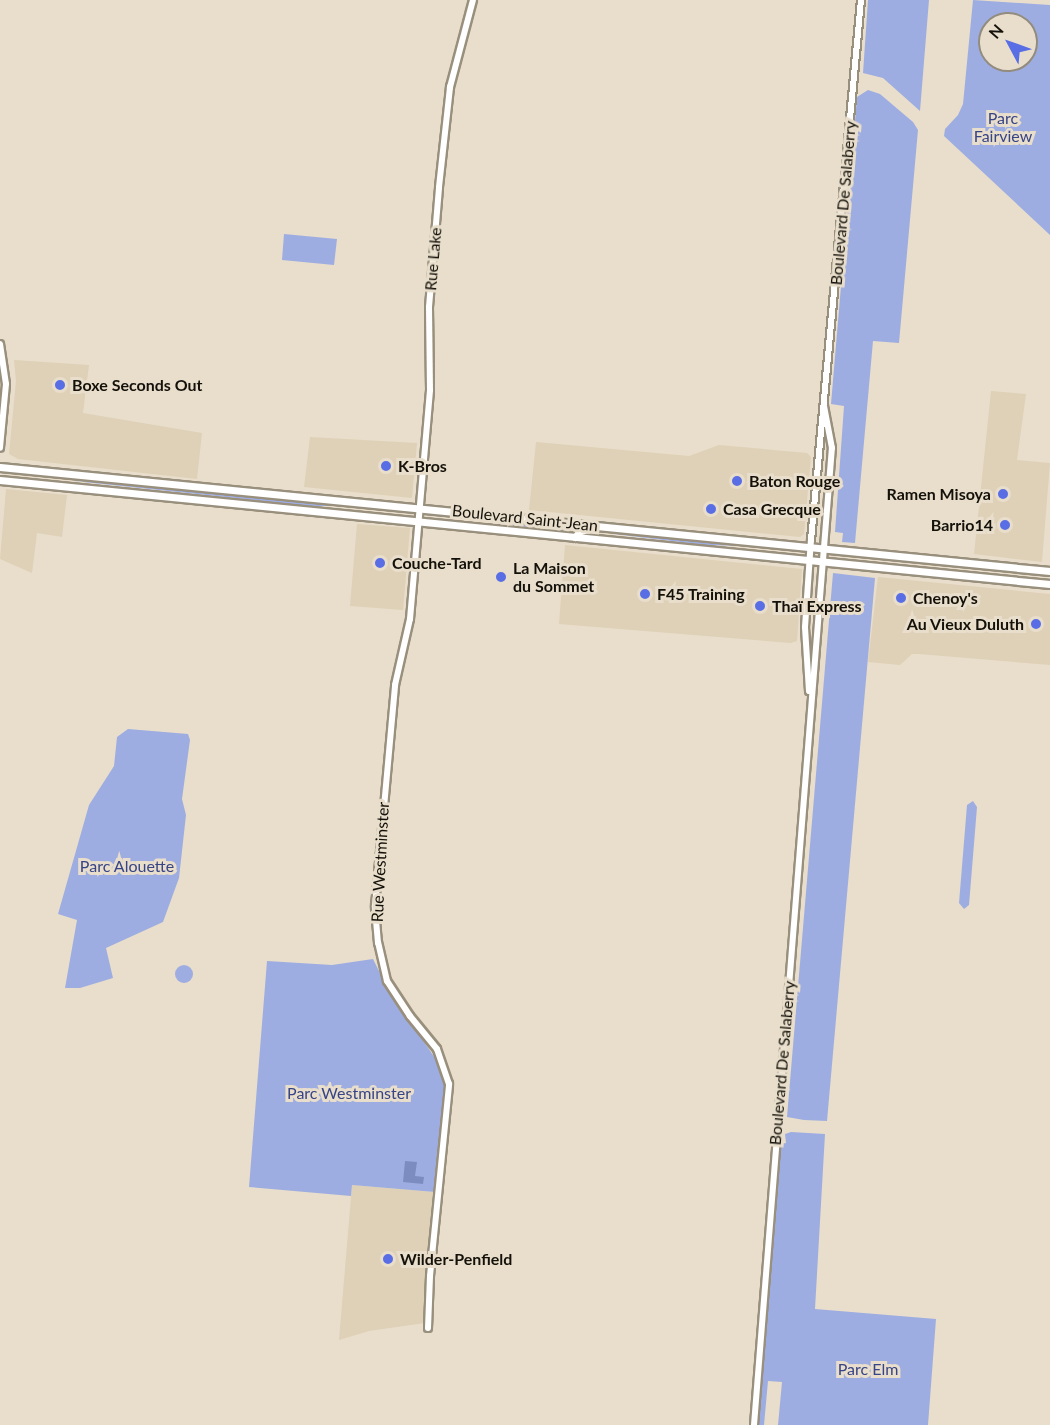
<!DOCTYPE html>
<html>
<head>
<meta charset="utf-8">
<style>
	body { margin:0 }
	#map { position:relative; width:1050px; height:1425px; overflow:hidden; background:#e8decb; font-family:Lato,sans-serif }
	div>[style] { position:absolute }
	.built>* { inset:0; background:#dfd1b7 }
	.green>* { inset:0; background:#9eade1 }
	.round { border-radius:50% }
	.water>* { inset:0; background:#7d8cc0 }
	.roads { filter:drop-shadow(2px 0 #998f7d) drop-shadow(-2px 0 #998f7d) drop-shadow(0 2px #998f7d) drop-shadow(0 -2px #998f7d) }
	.tertiary>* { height:6px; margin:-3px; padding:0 3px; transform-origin:3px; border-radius:3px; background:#fff }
	.secondary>* { height:7px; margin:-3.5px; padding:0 3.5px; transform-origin:3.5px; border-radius:3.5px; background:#fff }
	.dots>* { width:16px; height:16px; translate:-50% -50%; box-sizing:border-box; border:3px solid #e8decb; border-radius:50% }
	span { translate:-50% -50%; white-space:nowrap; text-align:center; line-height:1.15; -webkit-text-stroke:6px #e8decb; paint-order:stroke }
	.park-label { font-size:16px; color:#374486 }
	.street-label { font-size:16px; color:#14110a }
	.poi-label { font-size:16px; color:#14110a; font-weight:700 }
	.left { translate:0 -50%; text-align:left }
	.right { translate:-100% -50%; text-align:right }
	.north { position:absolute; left:978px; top:12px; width:60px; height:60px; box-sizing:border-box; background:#e8decb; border:2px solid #938c7e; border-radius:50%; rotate:311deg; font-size:16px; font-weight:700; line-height:24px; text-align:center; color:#14110a }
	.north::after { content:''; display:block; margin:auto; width:21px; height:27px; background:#596ee4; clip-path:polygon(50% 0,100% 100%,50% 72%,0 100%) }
</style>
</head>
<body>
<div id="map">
	<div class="built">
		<div style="clip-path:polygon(14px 360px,89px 365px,83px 413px,202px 433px,197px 479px,18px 459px,9px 454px,16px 381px)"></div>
		<div style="clip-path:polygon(991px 391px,1026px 394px,1017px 460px,1050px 463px,1042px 562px,974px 554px)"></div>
		<div style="clip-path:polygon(310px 437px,417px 443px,412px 498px,304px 487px)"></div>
		<div style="clip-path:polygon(536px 442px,689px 456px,719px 445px,807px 453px,811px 457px,804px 534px,800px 537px,529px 510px)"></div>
		<div style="clip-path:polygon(6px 489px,67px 495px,62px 537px,37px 533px,32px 573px,0 559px)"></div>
		<div style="clip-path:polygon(357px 524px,410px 528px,403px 610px,350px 606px)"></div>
		<div style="clip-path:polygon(565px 545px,802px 569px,797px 641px,791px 643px,559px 624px)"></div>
		<div style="clip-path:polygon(878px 577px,1050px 594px,1050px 665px,919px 654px,912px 654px,900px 665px,868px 662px)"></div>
		<div style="clip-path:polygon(352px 1185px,435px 1192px,425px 1323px,369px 1331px,339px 1340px)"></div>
	</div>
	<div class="green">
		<div style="clip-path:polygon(868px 0,929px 0,920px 111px,883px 78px,863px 73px)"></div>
		<div style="clip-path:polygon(evenodd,973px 0,1050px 5px,1050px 235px,944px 136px,945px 129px,958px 115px,963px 104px,973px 0,990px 24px,1026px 24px,1026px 60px,990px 60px,990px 24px)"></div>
		<div style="clip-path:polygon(868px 90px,880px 94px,913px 122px,918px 130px,899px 343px,873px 341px,855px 543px,842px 542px,843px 533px,835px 532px,844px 406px,831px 404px,857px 97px)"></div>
		<div style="clip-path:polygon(284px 234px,337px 239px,334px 265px,282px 260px)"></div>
		<div style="clip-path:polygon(74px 481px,117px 483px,342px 506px,310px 506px)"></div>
		<div style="clip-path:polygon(525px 523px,571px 528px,571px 531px,496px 524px)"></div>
		<div style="clip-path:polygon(614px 534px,638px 534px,748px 546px,705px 545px)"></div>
		<div style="clip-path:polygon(833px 573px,875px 578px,827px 1121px,804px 1120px,787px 1117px)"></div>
		<div style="clip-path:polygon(128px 729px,188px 734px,190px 740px,182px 799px,186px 815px,179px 878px,163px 922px,106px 948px,113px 978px,80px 988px,65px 988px,77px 920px,58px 914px,89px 805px,114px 766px,117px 737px)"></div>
		<div style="clip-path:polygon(973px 801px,977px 807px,969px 905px,964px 909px,959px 903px,967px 805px)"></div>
		<div style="clip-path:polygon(373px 959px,389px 991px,435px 1058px,444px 1077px,447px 1088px,435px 1192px,352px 1185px,351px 1196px,249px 1187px,267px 961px,332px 965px)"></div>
		<div class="round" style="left:175px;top:965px;width:18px;height:18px"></div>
		<div style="clip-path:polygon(791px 1132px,825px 1134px,815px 1309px,936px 1319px,928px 1425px,778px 1425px,782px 1382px,768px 1381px,764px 1425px,758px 1425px,780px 1144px,786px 1143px,785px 1134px)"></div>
	</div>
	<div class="water">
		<div style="clip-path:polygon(405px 1161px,417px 1162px,415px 1176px,424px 1177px,423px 1184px,403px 1182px)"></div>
	</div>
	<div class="roads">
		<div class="tertiary">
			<div style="left:0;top:344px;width:40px;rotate:81.5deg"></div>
			<div style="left:6px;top:384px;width:64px;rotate:95.4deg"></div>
			<div style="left:809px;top:691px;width:64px;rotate:-93.6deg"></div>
			<div style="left:805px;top:627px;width:87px;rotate:-86.1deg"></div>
			<div style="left:811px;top:540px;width:542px;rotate:-84.71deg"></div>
			<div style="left:428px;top:1328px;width:52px;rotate:-87.8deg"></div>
			<div style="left:430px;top:1276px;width:193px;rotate:-84.3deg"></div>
			<div style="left:449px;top:1084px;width:37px;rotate:-109deg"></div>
			<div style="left:437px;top:1049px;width:43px;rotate:-129.3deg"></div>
			<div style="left:410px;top:1016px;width:42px;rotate:-123.3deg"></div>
			<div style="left:387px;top:981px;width:39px;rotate:-103deg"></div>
			<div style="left:378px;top:943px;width:37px;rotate:-95deg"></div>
			<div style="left:375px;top:906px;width:222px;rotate:-84.8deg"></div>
			<div style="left:395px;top:685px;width:68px;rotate:-77.2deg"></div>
			<div style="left:410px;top:619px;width:230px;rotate:-85deg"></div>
			<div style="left:430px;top:390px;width:83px;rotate:-90.7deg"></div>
			<div style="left:429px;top:307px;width:120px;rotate:-85.2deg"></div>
			<div style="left:439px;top:187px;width:101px;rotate:-83.7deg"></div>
			<div style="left:450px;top:87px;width:90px;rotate:-75.2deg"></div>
			<div style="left:754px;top:1425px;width:980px;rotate:-85.44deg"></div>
			<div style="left:832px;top:448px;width:43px;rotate:-100.8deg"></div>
		</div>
		<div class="secondary">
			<div style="left:0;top:467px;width:1055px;rotate:5.66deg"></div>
			<div style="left:0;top:480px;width:1055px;rotate:5.66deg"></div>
			<div style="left:575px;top:537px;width:8px;rotate:-50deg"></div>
			<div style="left:580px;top:531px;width:16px;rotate:-14deg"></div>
		</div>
	</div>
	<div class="dots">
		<div style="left:60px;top:385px;background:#596ee4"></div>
		<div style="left:386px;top:466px;background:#596ee4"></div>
		<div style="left:737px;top:481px;background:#596ee4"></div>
		<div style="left:1003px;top:494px;background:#596ee4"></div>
		<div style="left:711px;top:509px;background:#596ee4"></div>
		<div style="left:1005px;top:525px;background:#596ee4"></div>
		<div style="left:380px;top:563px;background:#596ee4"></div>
		<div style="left:501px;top:577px;background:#596ee4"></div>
		<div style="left:645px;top:594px;background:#596ee4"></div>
		<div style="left:901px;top:598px;background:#596ee4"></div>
		<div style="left:760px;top:606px;background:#596ee4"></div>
		<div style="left:1036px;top:624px;background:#596ee4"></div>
		<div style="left:388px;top:1259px;background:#596ee4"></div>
	</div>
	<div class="park-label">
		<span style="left:1003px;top:127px">Parc<br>Fairview</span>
		<span style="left:127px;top:866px">Parc Alouette</span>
		<span style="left:349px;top:1093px">Parc Westminster</span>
		<span style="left:868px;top:1369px">Parc Elm</span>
	</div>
	<div class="street-label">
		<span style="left:843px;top:203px;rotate:-85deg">Boulevard De Salaberry</span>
		<span style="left:433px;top:259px;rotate:-85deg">Rue Lake</span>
		<span style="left:525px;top:518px;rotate:6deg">Boulevard Saint-Jean</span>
		<span style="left:380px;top:862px;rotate:-87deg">Rue Westminster</span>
		<span style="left:782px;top:1063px;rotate:-85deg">Boulevard De Salaberry</span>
	</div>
	<div class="poi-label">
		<span class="left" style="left:72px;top:385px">Boxe Seconds Out</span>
		<span class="left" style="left:398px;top:466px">K-Bros</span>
		<span class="left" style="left:749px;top:481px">Baton Rouge</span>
		<span class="right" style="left:991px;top:494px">Ramen Misoya</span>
		<span class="left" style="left:723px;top:509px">Casa Grecque</span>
		<span class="right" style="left:993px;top:525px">Barrio14</span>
		<span class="left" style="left:392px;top:563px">Couche-Tard</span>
		<span class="left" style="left:513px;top:577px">La Maison<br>du Sommet</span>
		<span class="left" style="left:657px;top:594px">F45 Training</span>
		<span class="left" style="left:913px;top:598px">Chenoy's</span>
		<span class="left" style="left:772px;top:606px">Thaï Express</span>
		<span class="right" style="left:1024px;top:624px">Au Vieux Duluth</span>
		<span class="left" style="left:400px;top:1259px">Wilder-Penfield</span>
	</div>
	<div class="north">N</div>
</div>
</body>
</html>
